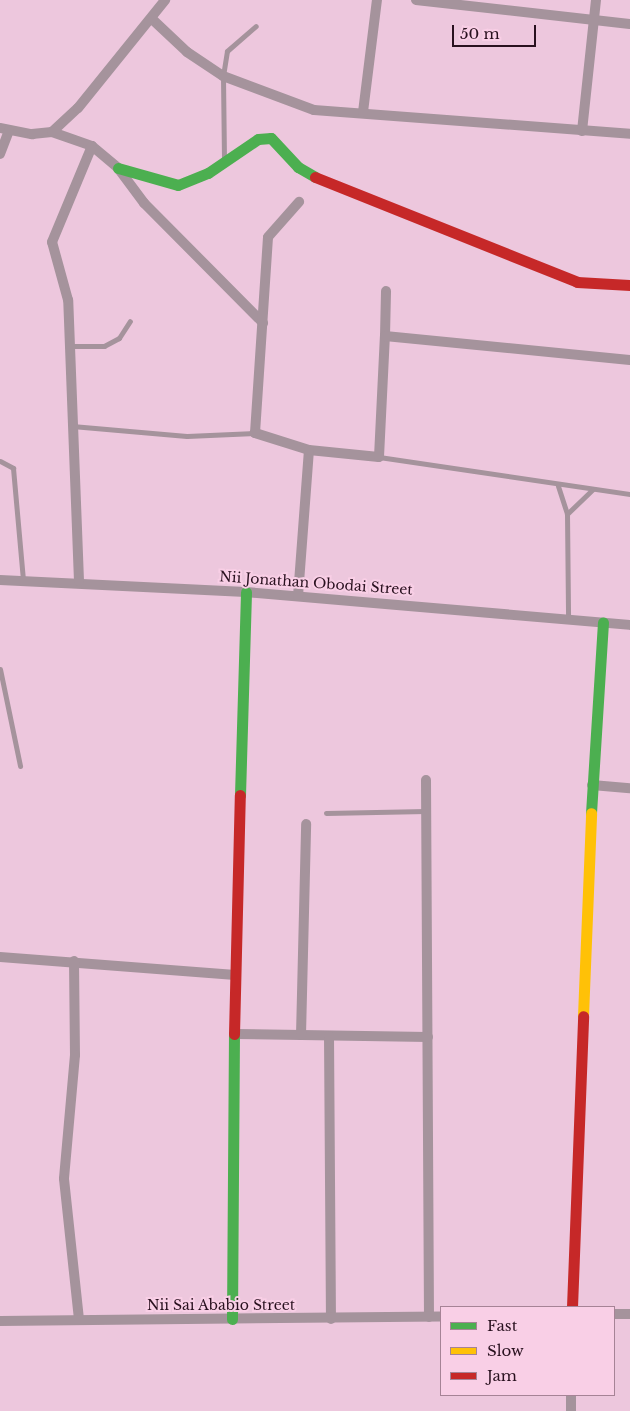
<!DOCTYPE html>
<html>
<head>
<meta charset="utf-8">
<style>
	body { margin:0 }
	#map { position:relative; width:630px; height:1411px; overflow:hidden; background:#edc7dd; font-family:"Libre Baskerville",serif }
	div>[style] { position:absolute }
	.lane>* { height:5px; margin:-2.5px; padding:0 2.5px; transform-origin:2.5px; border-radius:2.5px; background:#a5939c }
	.street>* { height:10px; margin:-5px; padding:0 5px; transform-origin:5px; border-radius:5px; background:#a5939c }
	.fast>* { height:11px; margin:-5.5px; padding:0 5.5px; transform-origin:5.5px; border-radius:5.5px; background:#4caf50 }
	.slow>* { height:11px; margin:-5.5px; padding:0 5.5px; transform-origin:5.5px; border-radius:5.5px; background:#ffc107 }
	.jam>* { height:11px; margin:-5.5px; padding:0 5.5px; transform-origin:5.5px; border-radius:5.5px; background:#c62828 }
	span { translate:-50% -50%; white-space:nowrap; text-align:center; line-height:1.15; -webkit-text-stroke:4px #f9cfe6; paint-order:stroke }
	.street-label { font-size:14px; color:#29111f }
	.legend { position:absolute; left:440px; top:1306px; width:175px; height:90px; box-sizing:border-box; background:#f9cfe6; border:1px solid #a68396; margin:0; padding:6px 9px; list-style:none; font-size:15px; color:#29111f }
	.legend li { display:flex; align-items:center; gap:10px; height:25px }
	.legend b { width:25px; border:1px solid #a68396 }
	.scale { position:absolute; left:452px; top:25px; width:84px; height:22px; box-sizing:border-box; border:2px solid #29111f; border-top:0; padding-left:6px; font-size:15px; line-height:18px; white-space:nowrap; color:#29111f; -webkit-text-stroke:4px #f9cfe6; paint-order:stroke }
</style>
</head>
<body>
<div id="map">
	<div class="lane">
		<div style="left:224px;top:159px;width:83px;rotate:-90.7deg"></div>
		<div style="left:223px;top:76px;width:25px;rotate:-81deg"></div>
		<div style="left:227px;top:51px;width:38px;rotate:-41deg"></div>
		<div style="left:70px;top:346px;width:34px"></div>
		<div style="left:104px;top:346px;width:17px;rotate:-28deg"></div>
		<div style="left:119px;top:338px;width:20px;rotate:-57deg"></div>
		<div style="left:72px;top:426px;width:115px;rotate:5deg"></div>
		<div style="left:187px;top:436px;width:68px;rotate:-2.5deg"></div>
		<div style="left:379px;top:457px;width:254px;rotate:8.4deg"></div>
		<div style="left:0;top:461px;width:15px;rotate:28deg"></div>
		<div style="left:13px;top:468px;width:112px;rotate:84.9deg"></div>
		<div style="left:558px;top:486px;width:29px;rotate:72deg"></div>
		<div style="left:567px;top:514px;width:35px;rotate:-44deg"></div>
		<div style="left:567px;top:514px;width:104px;rotate:89.4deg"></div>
		<div style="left:0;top:669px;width:99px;rotate:78.3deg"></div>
		<div style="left:326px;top:813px;width:100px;rotate:-1.1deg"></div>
	</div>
	<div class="street">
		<div style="left:416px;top:0;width:215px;rotate:6.4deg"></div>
		<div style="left:152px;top:19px;width:48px;rotate:43.3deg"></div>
		<div style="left:187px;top:52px;width:43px;rotate:33.7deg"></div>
		<div style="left:223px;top:76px;width:97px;rotate:20.5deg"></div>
		<div style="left:314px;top:110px;width:317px;rotate:4.3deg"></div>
		<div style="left:363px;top:112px;width:113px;rotate:-82.9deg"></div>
		<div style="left:0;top:128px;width:33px;rotate:11deg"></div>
		<div style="left:32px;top:134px;width:20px;rotate:-6deg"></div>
		<div style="left:52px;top:132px;width:42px;rotate:19.3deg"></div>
		<div style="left:92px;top:146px;width:34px;rotate:40deg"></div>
		<div style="left:118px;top:168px;width:44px;rotate:53.4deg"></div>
		<div style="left:144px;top:203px;width:169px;rotate:45.2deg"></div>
		<div style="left:582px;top:131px;width:132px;rotate:-83.9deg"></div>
		<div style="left:52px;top:132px;width:35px;rotate:-43deg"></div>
		<div style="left:78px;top:108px;width:139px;rotate:-51.1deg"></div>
		<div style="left:0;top:154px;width:25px;rotate:-69deg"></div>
		<div style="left:385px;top:336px;width:45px;rotate:-88.7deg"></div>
		<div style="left:309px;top:450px;width:70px;rotate:5.7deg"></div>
		<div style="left:379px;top:457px;width:121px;rotate:-87.2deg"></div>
		<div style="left:385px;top:336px;width:246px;rotate:5.6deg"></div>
		<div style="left:0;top:580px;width:246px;rotate:2.8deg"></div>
		<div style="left:246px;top:592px;width:385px;rotate:4.9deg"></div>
		<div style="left:79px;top:581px;width:281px;rotate:-92.2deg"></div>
		<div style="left:68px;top:300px;width:60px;rotate:-105.4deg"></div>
		<div style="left:52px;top:242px;width:104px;rotate:-67.4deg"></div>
		<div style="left:298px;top:596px;width:146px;rotate:-85.7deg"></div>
		<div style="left:309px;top:450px;width:57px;rotate:-162.5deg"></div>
		<div style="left:255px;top:433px;width:196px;rotate:-86.2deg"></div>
		<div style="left:268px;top:237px;width:47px;rotate:-48.5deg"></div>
		<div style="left:426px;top:780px;width:537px;rotate:89.68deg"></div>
		<div style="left:592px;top:785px;width:38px;rotate:5deg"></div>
		<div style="left:0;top:957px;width:236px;rotate:4.4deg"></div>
		<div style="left:74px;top:961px;width:94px;rotate:89.4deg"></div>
		<div style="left:75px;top:1055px;width:124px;rotate:95.1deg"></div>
		<div style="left:64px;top:1179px;width:141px;rotate:83.9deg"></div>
		<div style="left:236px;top:1034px;width:192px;rotate:0.9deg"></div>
		<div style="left:301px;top:1035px;width:211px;rotate:-88.6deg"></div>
		<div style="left:329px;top:1036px;width:283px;rotate:89.6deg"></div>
		<div style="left:614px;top:1314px;width:16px"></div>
		<div style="left:0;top:1321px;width:441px;rotate:-0.6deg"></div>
		<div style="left:571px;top:1411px;width:16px;rotate:-90deg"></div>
	</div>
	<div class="fast">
		<div style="left:118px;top:168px;width:62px;rotate:15.8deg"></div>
		<div style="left:178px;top:185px;width:32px;rotate:-22deg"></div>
		<div style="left:208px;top:173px;width:60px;rotate:-34.2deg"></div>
		<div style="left:258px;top:139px;width:13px;rotate:-4deg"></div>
		<div style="left:271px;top:138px;width:40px;rotate:47deg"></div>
		<div style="left:298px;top:167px;width:20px;rotate:30deg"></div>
		<div style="left:240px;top:795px;width:203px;rotate:-88.3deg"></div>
		<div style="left:591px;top:813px;width:191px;rotate:-86.4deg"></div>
		<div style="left:232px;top:1319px;width:285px;rotate:-89.6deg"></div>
	</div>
	<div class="slow">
		<div style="left:583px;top:1016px;width:203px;rotate:-87.7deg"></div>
	</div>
	<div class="jam">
		<div style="left:315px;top:177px;width:282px;rotate:21.8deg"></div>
		<div style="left:577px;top:282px;width:53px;rotate:3.2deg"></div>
		<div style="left:234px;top:1034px;width:239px;rotate:-88.6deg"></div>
		<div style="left:572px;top:1307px;width:291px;rotate:-87.8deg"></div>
	</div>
	<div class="street-label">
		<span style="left:316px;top:583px;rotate:4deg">Nii Jonathan Obodai Street</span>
		<span style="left:221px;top:1305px">Nii Sai Ababio Street</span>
	</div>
	<ul class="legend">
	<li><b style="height:6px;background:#4caf50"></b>Fast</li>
	<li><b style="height:6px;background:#ffc107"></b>Slow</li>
	<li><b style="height:6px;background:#c62828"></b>Jam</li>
	</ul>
	<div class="scale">50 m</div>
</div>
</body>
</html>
